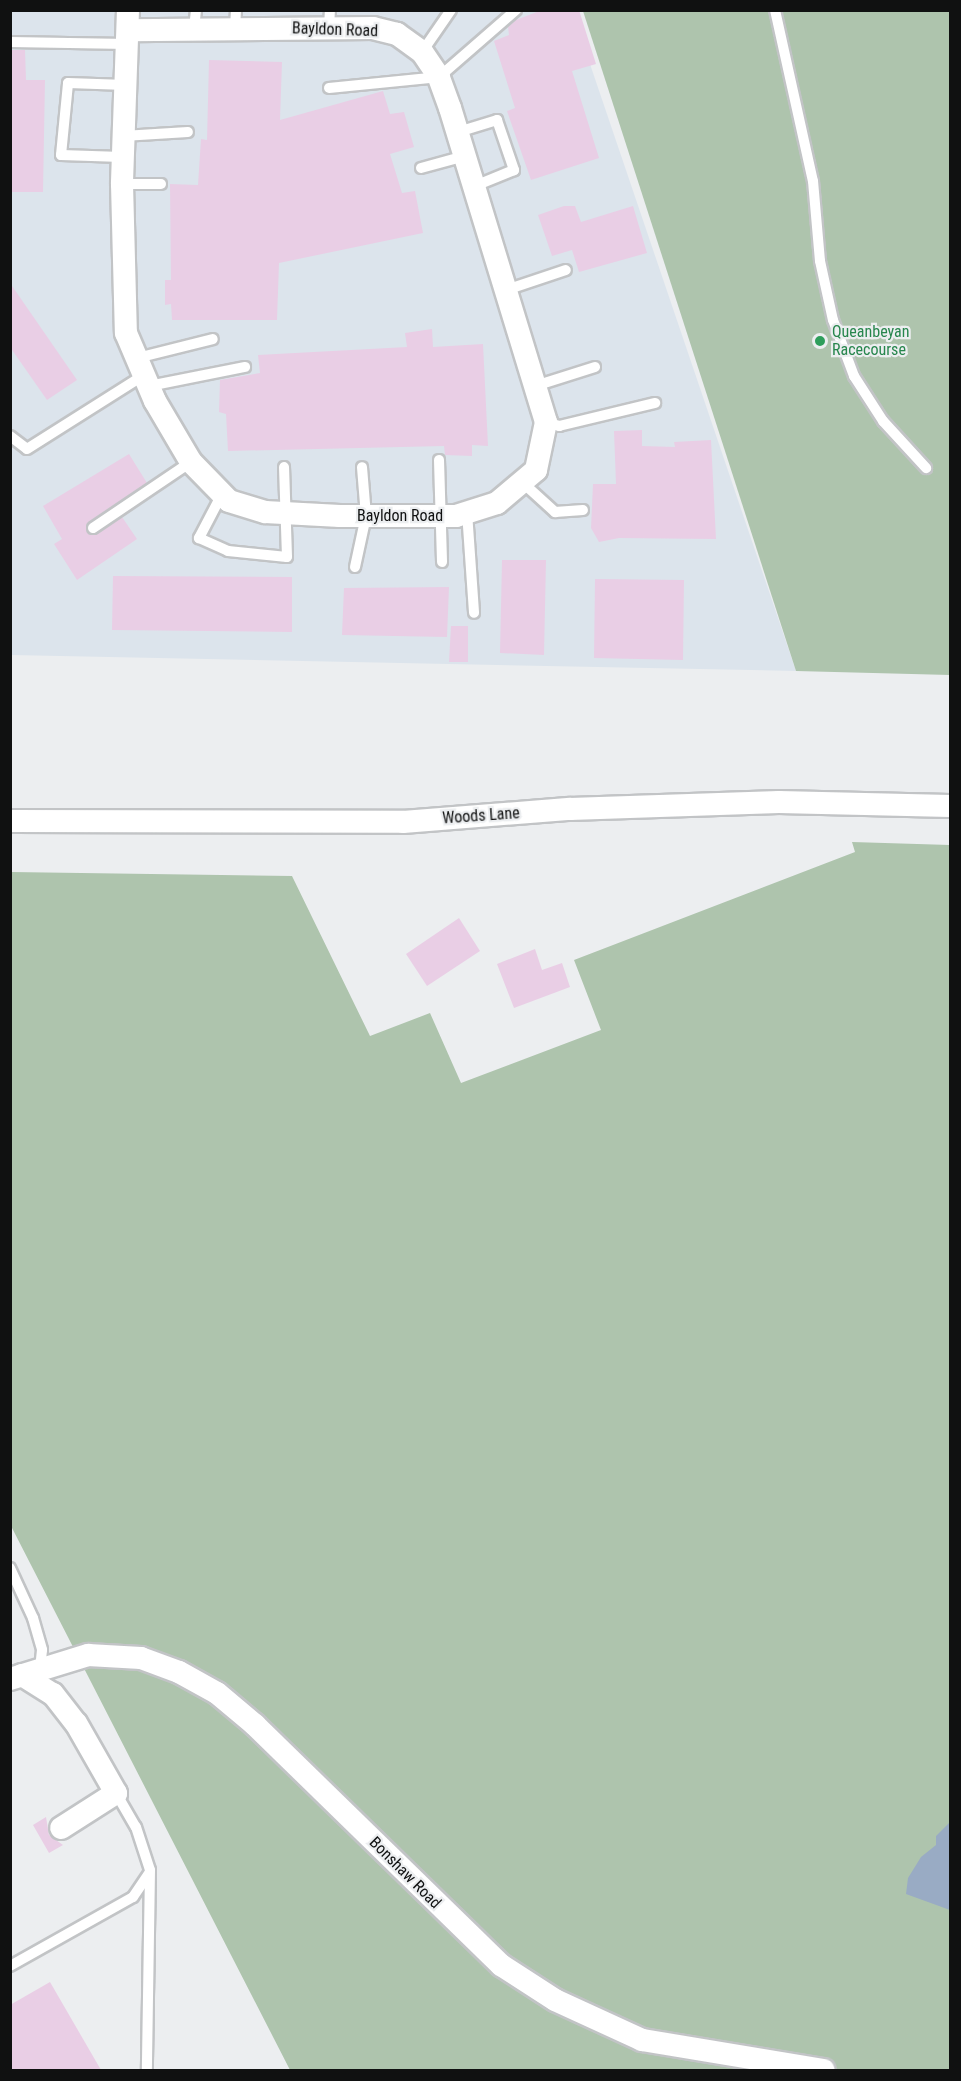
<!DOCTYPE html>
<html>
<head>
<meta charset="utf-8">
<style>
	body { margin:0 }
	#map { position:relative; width:961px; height:2081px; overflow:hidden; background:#eceef0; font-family:"Roboto Condensed",sans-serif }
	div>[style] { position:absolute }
	.built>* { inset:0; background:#dce4ec }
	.green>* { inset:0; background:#aec4ad }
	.water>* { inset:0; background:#99abc4 }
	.building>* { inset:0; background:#e9cee5 }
	.roads { filter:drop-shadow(2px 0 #c2c4c6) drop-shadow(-2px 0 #c2c4c6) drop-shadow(0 2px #c2c4c6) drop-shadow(0 -2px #c2c4c6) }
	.service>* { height:10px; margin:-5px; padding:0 5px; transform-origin:5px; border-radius:5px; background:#fff }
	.minor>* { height:22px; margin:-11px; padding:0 11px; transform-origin:11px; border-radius:11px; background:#fff }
	.dots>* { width:16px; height:16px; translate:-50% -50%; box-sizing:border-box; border:3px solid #eceef0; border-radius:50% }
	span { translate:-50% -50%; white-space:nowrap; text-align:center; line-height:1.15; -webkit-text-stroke:4.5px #eceef0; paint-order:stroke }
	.street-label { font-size:16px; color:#101111 }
	.leisure-label { font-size:16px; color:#27864d }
	.left { translate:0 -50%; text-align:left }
	.frame { position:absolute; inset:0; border:12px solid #101111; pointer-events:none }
</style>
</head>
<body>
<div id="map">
	<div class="built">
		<div style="clip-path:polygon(11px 11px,572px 11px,796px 671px,11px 655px)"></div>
	</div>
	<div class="green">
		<div style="clip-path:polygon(583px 11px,950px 11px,950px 675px,796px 671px)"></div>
		<div style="clip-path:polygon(852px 842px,950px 845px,950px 2070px,290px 2070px,11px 1526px,11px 872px,292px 876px,370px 1036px,430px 1013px,461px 1083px,601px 1030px,574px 960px,855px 852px)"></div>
	</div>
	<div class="water">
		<div style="clip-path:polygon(950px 1822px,950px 1910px,906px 1894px,908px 1878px,921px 1857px,936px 1845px,936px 1836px)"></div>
	</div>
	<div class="building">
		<div style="clip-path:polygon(542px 10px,579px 10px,596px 64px,572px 71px,599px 158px,531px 180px,507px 111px,515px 108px,494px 41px,509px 35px,508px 27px,516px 20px)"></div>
		<div style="clip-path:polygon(10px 50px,25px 50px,26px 80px,45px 80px,43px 192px,10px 192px)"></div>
		<div style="clip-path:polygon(209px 60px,282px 62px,280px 120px,383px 91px,390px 114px,404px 112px,414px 147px,390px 154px,402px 193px,415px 191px,423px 233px,279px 263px,277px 320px,172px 320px,171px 304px,165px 305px,165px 280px,171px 280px,170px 184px,198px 185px,201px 139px,207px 140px)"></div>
		<div style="clip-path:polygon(564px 206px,575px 206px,581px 222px,633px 206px,647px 253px,579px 272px,572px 250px,552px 256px,538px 215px)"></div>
		<div style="clip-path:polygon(10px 283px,77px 380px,47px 400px,10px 347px)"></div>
		<div style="clip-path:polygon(432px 329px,433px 347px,483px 344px,488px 446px,472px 445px,472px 456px,445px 455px,444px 446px,228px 451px,226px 414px,219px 412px,220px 380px,260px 373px,258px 355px,407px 347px,405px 333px)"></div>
		<div style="clip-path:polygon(642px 430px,642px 446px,675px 447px,674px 442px,711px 440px,716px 539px,619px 538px,599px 542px,591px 528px,593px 484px,616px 484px,614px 431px)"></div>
		<div style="clip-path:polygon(129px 454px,147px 483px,89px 522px,86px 529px,94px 535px,122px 517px,137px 539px,77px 580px,54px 544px,62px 539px,43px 506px)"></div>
		<div style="clip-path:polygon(502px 560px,546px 560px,544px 655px,500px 653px)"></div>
		<div style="clip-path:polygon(113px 576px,292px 577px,292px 632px,112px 630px)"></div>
		<div style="clip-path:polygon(595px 579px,684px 580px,683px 660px,594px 658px)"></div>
		<div style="clip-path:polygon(449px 587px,447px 637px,342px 635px,344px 588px)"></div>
		<div style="clip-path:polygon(451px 626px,468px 626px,468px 662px,449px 662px)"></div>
		<div style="clip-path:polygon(459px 918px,480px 951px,427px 986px,406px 954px)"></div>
		<div style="clip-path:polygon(535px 949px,542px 970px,562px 963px,570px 987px,514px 1008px,497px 964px)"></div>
		<div style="clip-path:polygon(46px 1817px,49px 1835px,63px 1845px,49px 1853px,33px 1825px)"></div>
		<div style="clip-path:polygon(50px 1982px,101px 2070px,10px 2070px,10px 2005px)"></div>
	</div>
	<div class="roads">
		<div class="service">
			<div style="left:775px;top:10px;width:175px;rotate:77.5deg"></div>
			<div style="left:813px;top:181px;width:80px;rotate:85deg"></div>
			<div style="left:820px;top:261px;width:60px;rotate:77.6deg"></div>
			<div style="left:833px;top:320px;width:60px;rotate:69.4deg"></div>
			<div style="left:854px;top:376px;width:54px;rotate:57.2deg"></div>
			<div style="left:883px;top:421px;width:64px;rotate:47.5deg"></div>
			<div style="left:329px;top:28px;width:18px;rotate:-87deg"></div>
			<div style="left:194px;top:29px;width:19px;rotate:-84deg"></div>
			<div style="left:235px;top:29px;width:19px;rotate:-87deg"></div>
			<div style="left:10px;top:42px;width:118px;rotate:1deg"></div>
			<div style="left:422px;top:52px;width:51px;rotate:-55.4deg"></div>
			<div style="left:329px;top:88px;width:111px;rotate:-5.7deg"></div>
			<div style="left:439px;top:77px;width:102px;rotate:-41deg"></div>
			<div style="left:458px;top:132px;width:41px;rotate:-17.1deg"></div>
			<div style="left:497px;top:120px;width:53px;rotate:71.2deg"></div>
			<div style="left:514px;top:170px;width:42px;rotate:157.7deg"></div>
			<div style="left:123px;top:136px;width:65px;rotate:-3.5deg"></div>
			<div style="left:122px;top:157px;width:61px;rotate:-178.1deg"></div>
			<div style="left:61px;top:155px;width:72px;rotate:-84.4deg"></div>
			<div style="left:68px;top:83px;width:58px;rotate:2deg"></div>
			<div style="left:421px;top:168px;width:46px;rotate:-15.3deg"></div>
			<div style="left:122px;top:184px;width:39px"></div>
			<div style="left:506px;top:290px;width:63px;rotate:-18.4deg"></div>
			<div style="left:137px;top:358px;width:78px;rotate:-14deg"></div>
			<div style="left:149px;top:386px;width:98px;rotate:-11.2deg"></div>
			<div style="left:535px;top:386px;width:63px;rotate:-17.6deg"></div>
			<div style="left:546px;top:422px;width:14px;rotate:17deg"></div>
			<div style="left:559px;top:426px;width:99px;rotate:-13.5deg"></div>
			<div style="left:10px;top:436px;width:21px;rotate:37deg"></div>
			<div style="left:27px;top:449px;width:138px;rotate:-32.3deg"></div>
			<div style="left:439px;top:460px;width:102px;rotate:88.3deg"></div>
			<div style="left:522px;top:482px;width:45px;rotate:42.3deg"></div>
			<div style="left:555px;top:512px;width:28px;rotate:-4deg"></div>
			<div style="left:222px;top:494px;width:50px;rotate:117.6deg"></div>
			<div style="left:199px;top:538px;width:32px;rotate:24deg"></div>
			<div style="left:228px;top:551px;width:59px;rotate:5.8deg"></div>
			<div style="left:287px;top:557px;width:90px;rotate:-91.9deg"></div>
			<div style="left:467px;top:512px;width:101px;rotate:86deg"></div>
			<div style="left:93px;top:528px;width:118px;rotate:-34deg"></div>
			<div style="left:355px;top:567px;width:52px;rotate:-77.8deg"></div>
			<div style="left:366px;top:516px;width:49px;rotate:-94.7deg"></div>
			<div style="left:10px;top:1568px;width:55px;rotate:65.3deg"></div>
			<div style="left:33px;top:1618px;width:33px;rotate:74deg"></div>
			<div style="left:42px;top:1650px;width:19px;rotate:96deg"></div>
			<div style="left:116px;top:1793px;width:39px;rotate:60deg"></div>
			<div style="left:136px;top:1827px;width:45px;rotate:72deg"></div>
			<div style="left:150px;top:1870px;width:200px;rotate:90.9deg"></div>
			<div style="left:10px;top:1966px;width:141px;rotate:-29.3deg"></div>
			<div style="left:133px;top:1897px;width:29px;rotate:-56deg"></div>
		</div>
		<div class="minor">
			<div style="left:128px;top:10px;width:174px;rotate:92deg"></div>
			<div style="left:122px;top:184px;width:149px;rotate:88.5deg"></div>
			<div style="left:126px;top:333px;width:74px;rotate:66.9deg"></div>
			<div style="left:155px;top:401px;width:71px;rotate:59.5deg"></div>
			<div style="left:191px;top:462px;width:54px;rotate:45.7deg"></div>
			<div style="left:229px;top:501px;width:38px;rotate:17deg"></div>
			<div style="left:265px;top:512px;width:75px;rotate:3.1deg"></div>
			<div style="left:340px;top:516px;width:116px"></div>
			<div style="left:456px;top:516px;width:43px;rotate:-17.6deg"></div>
			<div style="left:497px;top:503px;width:51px;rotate:-40.2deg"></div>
			<div style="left:536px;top:470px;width:49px;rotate:-78.2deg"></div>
			<div style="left:546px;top:422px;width:328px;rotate:-107deg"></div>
			<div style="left:450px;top:108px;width:33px;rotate:-110deg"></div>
			<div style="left:439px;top:77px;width:30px;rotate:-124deg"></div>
			<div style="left:422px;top:52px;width:31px;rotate:-144deg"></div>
			<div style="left:397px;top:34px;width:25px;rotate:-166deg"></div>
			<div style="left:373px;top:28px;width:244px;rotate:179.5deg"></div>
			<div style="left:10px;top:821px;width:393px;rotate:0.1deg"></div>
			<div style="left:403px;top:822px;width:168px;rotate:-4.5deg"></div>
			<div style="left:570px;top:809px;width:209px;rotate:-1.9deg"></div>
			<div style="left:779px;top:802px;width:171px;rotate:1.3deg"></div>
			<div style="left:22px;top:1675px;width:36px;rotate:32deg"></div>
			<div style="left:53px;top:1694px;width:37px;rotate:52deg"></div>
			<div style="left:76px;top:1723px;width:81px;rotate:60.3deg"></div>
			<div style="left:116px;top:1793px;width:65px;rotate:147.5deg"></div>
			<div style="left:10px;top:1679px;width:82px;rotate:-17.1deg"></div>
			<div style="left:88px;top:1655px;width:53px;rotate:3.2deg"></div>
			<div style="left:141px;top:1658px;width:40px;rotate:20.2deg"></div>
			<div style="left:179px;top:1672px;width:43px;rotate:28.9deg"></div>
			<div style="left:217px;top:1693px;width:50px;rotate:40.1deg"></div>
			<div style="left:255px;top:1725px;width:344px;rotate:44.3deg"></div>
			<div style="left:501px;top:1965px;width:64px;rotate:32.9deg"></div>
			<div style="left:555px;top:2000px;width:96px;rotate:24.7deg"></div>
			<div style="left:642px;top:2040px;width:184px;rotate:9.4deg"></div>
		</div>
	</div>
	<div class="dots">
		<div style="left:820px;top:341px;background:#2e9e5b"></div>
	</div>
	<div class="street-label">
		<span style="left:335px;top:30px;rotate:2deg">Bayldon Road</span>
		<span style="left:400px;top:516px">Bayldon Road</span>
		<span style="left:481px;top:816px;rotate:-4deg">Woods Lane</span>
		<span style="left:405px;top:1873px;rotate:45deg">Bonshaw Road</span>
	</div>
	<div class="leisure-label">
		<span class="left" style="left:832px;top:341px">Queanbeyan<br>Racecourse</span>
	</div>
	<div class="frame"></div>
</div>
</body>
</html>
